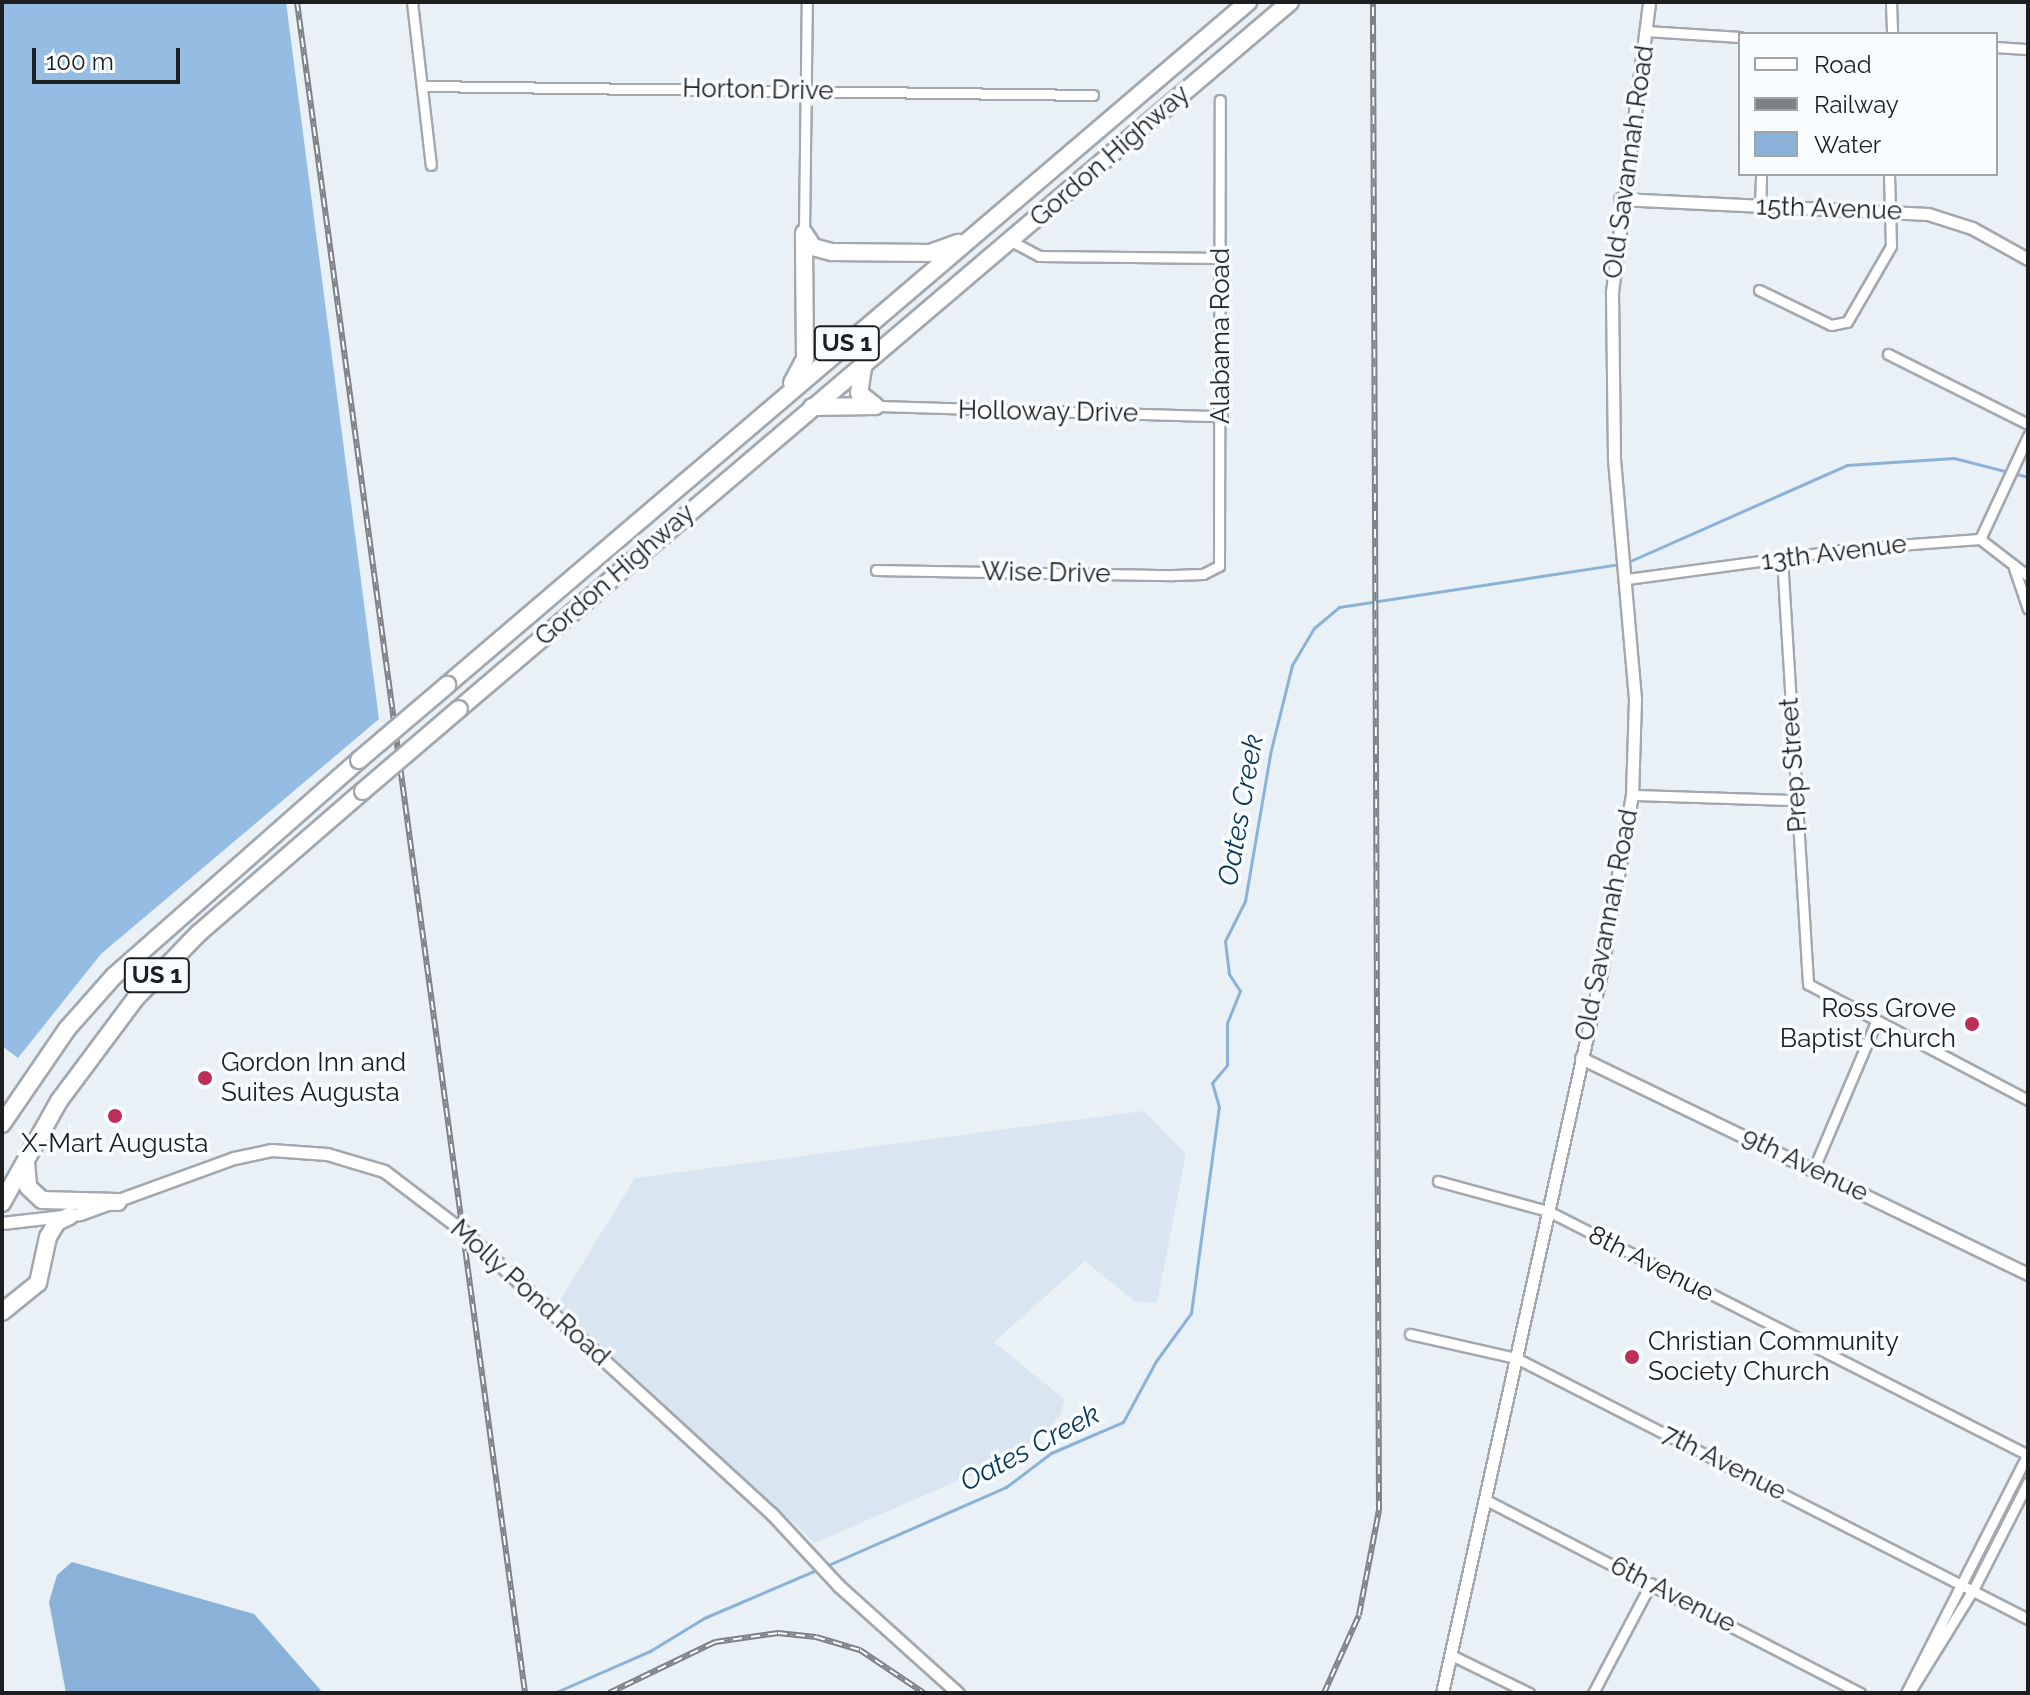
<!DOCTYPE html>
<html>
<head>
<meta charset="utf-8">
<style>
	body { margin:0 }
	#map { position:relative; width:2030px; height:1695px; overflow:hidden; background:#e9f0f6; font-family:Raleway,sans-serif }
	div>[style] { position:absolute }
	.built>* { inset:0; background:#d9e5f1 }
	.forest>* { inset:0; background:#95bde4 }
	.water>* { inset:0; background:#8ab2d8 }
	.stream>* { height:3px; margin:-1.5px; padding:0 1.5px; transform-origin:1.5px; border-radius:1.5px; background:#8ab2d8 }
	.roads { filter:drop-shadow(2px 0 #a2a8ad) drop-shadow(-2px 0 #a2a8ad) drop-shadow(0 2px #a2a8ad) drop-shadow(0 -2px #a2a8ad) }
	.minor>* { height:9px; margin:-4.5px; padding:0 4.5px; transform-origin:4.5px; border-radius:4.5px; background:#fff }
	.tertiary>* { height:11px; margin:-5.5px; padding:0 5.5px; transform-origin:5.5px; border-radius:5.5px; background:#fff }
	.trunk>* { height:16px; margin:-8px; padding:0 8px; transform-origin:8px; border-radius:8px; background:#fff }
	.rail>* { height:6px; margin-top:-3px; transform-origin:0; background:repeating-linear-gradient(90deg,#fafdff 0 9px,#7e8286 0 18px); box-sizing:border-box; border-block:2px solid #7e8286 }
	.bridges { filter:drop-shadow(2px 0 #a2a8ad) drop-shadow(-2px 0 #a2a8ad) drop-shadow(0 2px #a2a8ad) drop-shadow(0 -2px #a2a8ad) }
	.trunk-bridge>* { height:16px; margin:-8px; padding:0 8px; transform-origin:8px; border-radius:8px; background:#fff }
	.dots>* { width:22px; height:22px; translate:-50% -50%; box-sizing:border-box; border:4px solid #fafdff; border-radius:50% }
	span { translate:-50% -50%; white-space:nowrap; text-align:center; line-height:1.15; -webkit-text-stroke:7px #fafdff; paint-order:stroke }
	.shield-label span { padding:2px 6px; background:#fafdff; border:2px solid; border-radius:6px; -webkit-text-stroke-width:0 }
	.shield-label { font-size:24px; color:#1c1e20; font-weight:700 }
	.street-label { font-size:26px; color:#1c1e20 }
	.poi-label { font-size:26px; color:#1c1e20 }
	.right { translate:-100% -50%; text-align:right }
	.left { translate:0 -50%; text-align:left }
	.water-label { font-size:28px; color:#07375b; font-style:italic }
	.frame { position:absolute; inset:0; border:4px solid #1c1e20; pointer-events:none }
	.legend { position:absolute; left:1738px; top:32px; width:260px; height:144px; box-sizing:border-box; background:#fafdff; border:2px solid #a1a4a6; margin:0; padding:10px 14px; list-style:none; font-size:24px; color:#1c1e20 }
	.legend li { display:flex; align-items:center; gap:16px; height:40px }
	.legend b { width:40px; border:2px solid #a1a4a6 }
	.scale { position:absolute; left:32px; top:48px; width:148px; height:36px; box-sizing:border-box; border:4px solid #1c1e20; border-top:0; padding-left:10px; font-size:24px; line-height:28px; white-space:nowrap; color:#1c1e20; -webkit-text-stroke:6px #fafdff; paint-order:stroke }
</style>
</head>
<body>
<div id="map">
	<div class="built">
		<div style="clip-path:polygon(1144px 1111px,1186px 1154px,1157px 1303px,1134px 1301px,1085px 1261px,994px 1342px,1065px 1400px,1060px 1416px,1038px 1438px,980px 1471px,815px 1543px,557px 1305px,635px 1178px)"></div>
	</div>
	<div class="forest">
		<div style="clip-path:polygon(2px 2px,286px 2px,379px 719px,101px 954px,18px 1058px,2px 1046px)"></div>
	</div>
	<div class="water">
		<div style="clip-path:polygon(72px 1562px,254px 1614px,323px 1693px,66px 1693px,49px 1602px,57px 1575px)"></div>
	</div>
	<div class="stream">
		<div style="left:1628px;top:562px;width:240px;rotate:-23.9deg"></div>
		<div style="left:1847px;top:465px;width:107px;rotate:-3.7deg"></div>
		<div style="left:1954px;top:458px;width:76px;rotate:14.4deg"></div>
		<div style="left:826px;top:1566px;width:197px;rotate:-23.7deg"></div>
		<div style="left:1006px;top:1487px;width:56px;rotate:-37.1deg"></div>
		<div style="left:1051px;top:1453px;width:78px;rotate:-23.3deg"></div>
		<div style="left:1123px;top:1422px;width:69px;rotate:-61.6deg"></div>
		<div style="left:1156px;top:1361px;width:59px;rotate:-53.9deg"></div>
		<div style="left:1191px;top:1313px;width:208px;rotate:-82.3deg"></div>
		<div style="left:1219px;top:1107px;width:25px;rotate:-106deg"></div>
		<div style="left:1212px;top:1083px;width:23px;rotate:-50deg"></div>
		<div style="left:1227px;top:1065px;width:42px;rotate:-90deg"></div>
		<div style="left:1227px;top:1023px;width:35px;rotate:-68deg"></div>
		<div style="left:1240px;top:991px;width:20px;rotate:-123deg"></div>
		<div style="left:1229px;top:974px;width:33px;rotate:-97deg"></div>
		<div style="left:1225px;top:941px;width:45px;rotate:-63.4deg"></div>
		<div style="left:1245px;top:901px;width:149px;rotate:-80.3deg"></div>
		<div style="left:1270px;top:754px;width:92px;rotate:-76.1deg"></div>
		<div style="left:1292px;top:665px;width:43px;rotate:-59.3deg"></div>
		<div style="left:1314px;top:628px;width:33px;rotate:-40deg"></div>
		<div style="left:1339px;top:607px;width:285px;rotate:-8.7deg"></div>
		<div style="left:554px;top:1693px;width:105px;rotate:-23.6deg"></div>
		<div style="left:650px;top:1651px;width:63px;rotate:-31.4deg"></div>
		<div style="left:704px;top:1618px;width:125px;rotate:-23.1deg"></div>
	</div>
	<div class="roads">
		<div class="minor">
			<div style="left:412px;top:2px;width:164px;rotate:83.4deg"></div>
			<div style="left:1891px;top:2px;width:32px;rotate:88deg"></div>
			<div style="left:1646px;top:31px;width:94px;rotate:3.7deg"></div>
			<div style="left:1996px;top:47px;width:32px;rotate:4deg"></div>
			<div style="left:422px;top:86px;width:671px;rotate:0.77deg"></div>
			<div style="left:1760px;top:206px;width:32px;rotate:-88deg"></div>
			<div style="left:804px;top:233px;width:231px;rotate:-89.3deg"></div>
			<div style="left:1011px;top:241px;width:32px;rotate:28deg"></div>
			<div style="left:1039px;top:256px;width:183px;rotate:0.6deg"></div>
			<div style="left:1759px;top:290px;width:80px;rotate:25.9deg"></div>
			<div style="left:1831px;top:325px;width:16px;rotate:-11deg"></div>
			<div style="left:1847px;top:322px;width:88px;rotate:-59.9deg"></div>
			<div style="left:1891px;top:246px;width:72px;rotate:-91.6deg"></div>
			<div style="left:1888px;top:354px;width:157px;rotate:26.6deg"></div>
			<div style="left:875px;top:406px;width:347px;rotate:1.7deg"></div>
			<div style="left:1980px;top:539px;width:114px;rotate:-65deg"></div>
			<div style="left:1782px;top:558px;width:427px;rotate:86.5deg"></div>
			<div style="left:1808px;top:984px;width:249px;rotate:27.8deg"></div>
			<div style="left:2014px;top:568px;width:43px;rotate:71.1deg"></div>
			<div style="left:876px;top:570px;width:297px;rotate:1deg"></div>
			<div style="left:1173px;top:575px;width:30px;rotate:-2deg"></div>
			<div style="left:1203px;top:574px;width:18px;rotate:-27deg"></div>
			<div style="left:1219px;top:566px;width:466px;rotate:-89.9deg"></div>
			<div style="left:1627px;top:579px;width:232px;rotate:-7.7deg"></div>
			<div style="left:1857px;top:548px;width:123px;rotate:-4.2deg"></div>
			<div style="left:1980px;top:539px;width:61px;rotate:37.6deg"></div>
			<div style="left:1632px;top:795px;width:162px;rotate:1.8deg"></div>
			<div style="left:1814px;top:1168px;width:156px;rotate:-67deg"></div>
			<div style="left:1438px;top:1181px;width:114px;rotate:15.3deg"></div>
			<div style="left:1548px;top:1211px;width:538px;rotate:26.95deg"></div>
			<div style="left:1410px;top:1334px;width:109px;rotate:12.8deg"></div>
			<div style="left:1516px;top:1358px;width:575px;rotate:27.01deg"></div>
			<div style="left:1486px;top:1500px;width:421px;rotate:27.3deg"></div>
			<div style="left:1451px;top:1655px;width:87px;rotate:26deg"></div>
			<div style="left:1911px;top:1690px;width:118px;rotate:-58.2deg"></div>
			<div style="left:1973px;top:1590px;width:121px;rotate:-63deg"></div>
			<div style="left:1593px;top:1693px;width:124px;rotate:-62.2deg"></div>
			<div style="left:1906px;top:1693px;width:268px;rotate:-63deg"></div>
		</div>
		<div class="tertiary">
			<div style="left:1620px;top:199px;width:308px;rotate:2.8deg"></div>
			<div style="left:1928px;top:214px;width:46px;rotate:17.7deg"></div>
			<div style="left:1972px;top:228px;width:64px;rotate:29deg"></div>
			<div style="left:1581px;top:1058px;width:496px;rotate:25.8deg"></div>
			<div style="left:2px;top:1223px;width:79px;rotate:-6.6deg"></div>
			<div style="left:80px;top:1214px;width:164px;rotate:-20deg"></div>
			<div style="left:234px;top:1158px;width:38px;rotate:-12deg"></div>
			<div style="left:271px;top:1150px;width:56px;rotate:4.1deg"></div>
			<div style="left:327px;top:1154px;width:59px;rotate:16.6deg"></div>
			<div style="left:384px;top:1171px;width:99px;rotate:37.2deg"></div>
			<div style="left:463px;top:1231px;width:419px;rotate:42.5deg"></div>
			<div style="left:772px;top:1514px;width:98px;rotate:47.1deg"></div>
			<div style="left:839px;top:1586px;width:160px;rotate:42deg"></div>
			<div style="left:1442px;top:1693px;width:742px;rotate:-77.55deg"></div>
			<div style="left:1602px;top:968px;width:176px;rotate:-80.2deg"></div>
			<div style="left:1632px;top:795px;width:96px;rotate:-88.2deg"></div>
			<div style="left:1635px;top:699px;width:243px;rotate:-95deg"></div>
			<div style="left:1614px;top:457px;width:165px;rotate:-90.7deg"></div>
			<div style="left:1612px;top:292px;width:292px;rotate:-82.7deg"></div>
		</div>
		<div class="trunk">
			<div style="left:804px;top:233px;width:17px;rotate:57deg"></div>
			<div style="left:813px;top:247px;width:20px;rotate:15deg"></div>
			<div style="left:832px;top:252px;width:98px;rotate:0.6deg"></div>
			<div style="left:930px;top:253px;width:30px;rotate:-20deg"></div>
			<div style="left:864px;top:362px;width:31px;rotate:99deg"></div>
			<div style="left:859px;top:393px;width:21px;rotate:39deg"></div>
			<div style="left:792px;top:383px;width:27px;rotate:-62deg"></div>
			<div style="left:805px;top:359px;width:124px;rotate:-90.5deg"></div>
			<div style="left:812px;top:407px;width:63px;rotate:-0.9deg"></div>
			<div style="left:447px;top:685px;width:1053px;rotate:-40.45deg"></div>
			<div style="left:459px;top:709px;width:1091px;rotate:-40.39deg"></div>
			<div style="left:2px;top:1124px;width:115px;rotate:-55.6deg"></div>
			<div style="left:67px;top:1029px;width:71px;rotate:-48.4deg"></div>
			<div style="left:114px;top:976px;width:327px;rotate:-41.4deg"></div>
			<div style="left:26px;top:1162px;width:25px;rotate:85deg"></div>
			<div style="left:28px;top:1187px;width:19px;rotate:43deg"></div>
			<div style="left:42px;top:1200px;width:76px;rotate:1.5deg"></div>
			<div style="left:2px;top:1203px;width:117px;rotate:-60.8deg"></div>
			<div style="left:59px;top:1101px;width:127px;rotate:-53.3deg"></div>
			<div style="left:135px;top:999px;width:92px;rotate:-45.9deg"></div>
			<div style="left:199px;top:933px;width:217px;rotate:-40.9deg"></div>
			<div style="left:2px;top:1312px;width:46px;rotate:-38.9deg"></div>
			<div style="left:38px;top:1283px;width:47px;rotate:-77.7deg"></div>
			<div style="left:48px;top:1237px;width:17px;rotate:-59deg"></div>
			<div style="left:57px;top:1222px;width:14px;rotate:-25deg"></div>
		</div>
	</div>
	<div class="rail">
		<div style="left:297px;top:2px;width:1706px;rotate:82.32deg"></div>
		<div style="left:609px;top:1693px;width:118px;rotate:-25.7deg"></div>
		<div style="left:715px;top:1642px;width:64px;rotate:-8.1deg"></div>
		<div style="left:778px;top:1633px;width:38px;rotate:6deg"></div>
		<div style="left:816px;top:1637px;width:46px;rotate:16.5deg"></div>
		<div style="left:860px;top:1650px;width:77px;rotate:33.9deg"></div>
		<div style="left:1324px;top:1693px;width:85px;rotate:-65.8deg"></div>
		<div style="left:1359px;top:1615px;width:107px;rotate:-79.2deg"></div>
		<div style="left:1379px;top:1510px;width:1508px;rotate:-90.23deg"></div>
	</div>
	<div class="bridges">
		<div class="trunk-bridge">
			<div style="left:359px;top:760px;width:116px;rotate:-40.4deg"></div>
			<div style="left:363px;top:791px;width:126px;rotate:-40.5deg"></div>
		</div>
	</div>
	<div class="dots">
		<div style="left:1972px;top:1024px;background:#be2f57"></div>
		<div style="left:205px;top:1078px;background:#be2f57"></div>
		<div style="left:115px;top:1116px;background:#be2f57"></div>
		<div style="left:1632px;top:1357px;background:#be2f57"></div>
	</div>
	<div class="shield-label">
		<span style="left:847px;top:343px">US 1</span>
		<span style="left:157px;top:975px">US 1</span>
	</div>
	<div class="street-label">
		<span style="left:758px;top:90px;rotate:1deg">Horton Drive</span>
		<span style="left:1110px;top:156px;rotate:-41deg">Gordon Highway</span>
		<span style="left:1629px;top:162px;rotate:-82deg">Old Savannah Road</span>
		<span style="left:1829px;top:209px;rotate:2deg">15th Avenue</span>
		<span style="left:1221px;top:336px;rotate:-90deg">Alabama Road</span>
		<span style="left:1048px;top:412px;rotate:1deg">Holloway Drive</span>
		<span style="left:1834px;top:553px;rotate:-7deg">13th Avenue</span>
		<span style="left:1046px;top:573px;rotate:1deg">Wise Drive</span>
		<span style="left:615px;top:575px;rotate:-41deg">Gordon Highway</span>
		<span style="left:1794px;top:765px;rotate:-94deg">Prep Street</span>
		<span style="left:1607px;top:925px;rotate:-79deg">Old Savannah Road</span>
		<span style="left:1805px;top:1165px;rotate:26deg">9th Avenue</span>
		<span style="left:1651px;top:1264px;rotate:27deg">8th Avenue</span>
		<span style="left:530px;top:1293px;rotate:42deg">Molly Pond Road</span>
		<span style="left:1724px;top:1463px;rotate:27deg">7th Avenue</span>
		<span style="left:1673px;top:1595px;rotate:27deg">6th Avenue</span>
	</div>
	<div class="poi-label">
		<span class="right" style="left:1956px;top:1024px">Ross Grove<br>Baptist Church</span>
		<span class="left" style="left:221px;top:1078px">Gordon Inn and<br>Suites Augusta</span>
		<span style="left:115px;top:1144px">X-Mart Augusta</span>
		<span class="left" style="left:1648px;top:1357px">Christian Community<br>Society Church</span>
	</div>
	<div class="water-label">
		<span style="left:1241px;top:810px;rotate:-80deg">Oates Creek</span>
		<span style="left:1030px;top:1448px;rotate:-28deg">Oates Creek</span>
	</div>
	<div class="frame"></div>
	<ul class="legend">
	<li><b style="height:10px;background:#fff"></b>Road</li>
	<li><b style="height:10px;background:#7e8286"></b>Railway</li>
	<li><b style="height:22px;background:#8ab2d8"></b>Water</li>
	</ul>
	<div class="scale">100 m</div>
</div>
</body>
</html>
